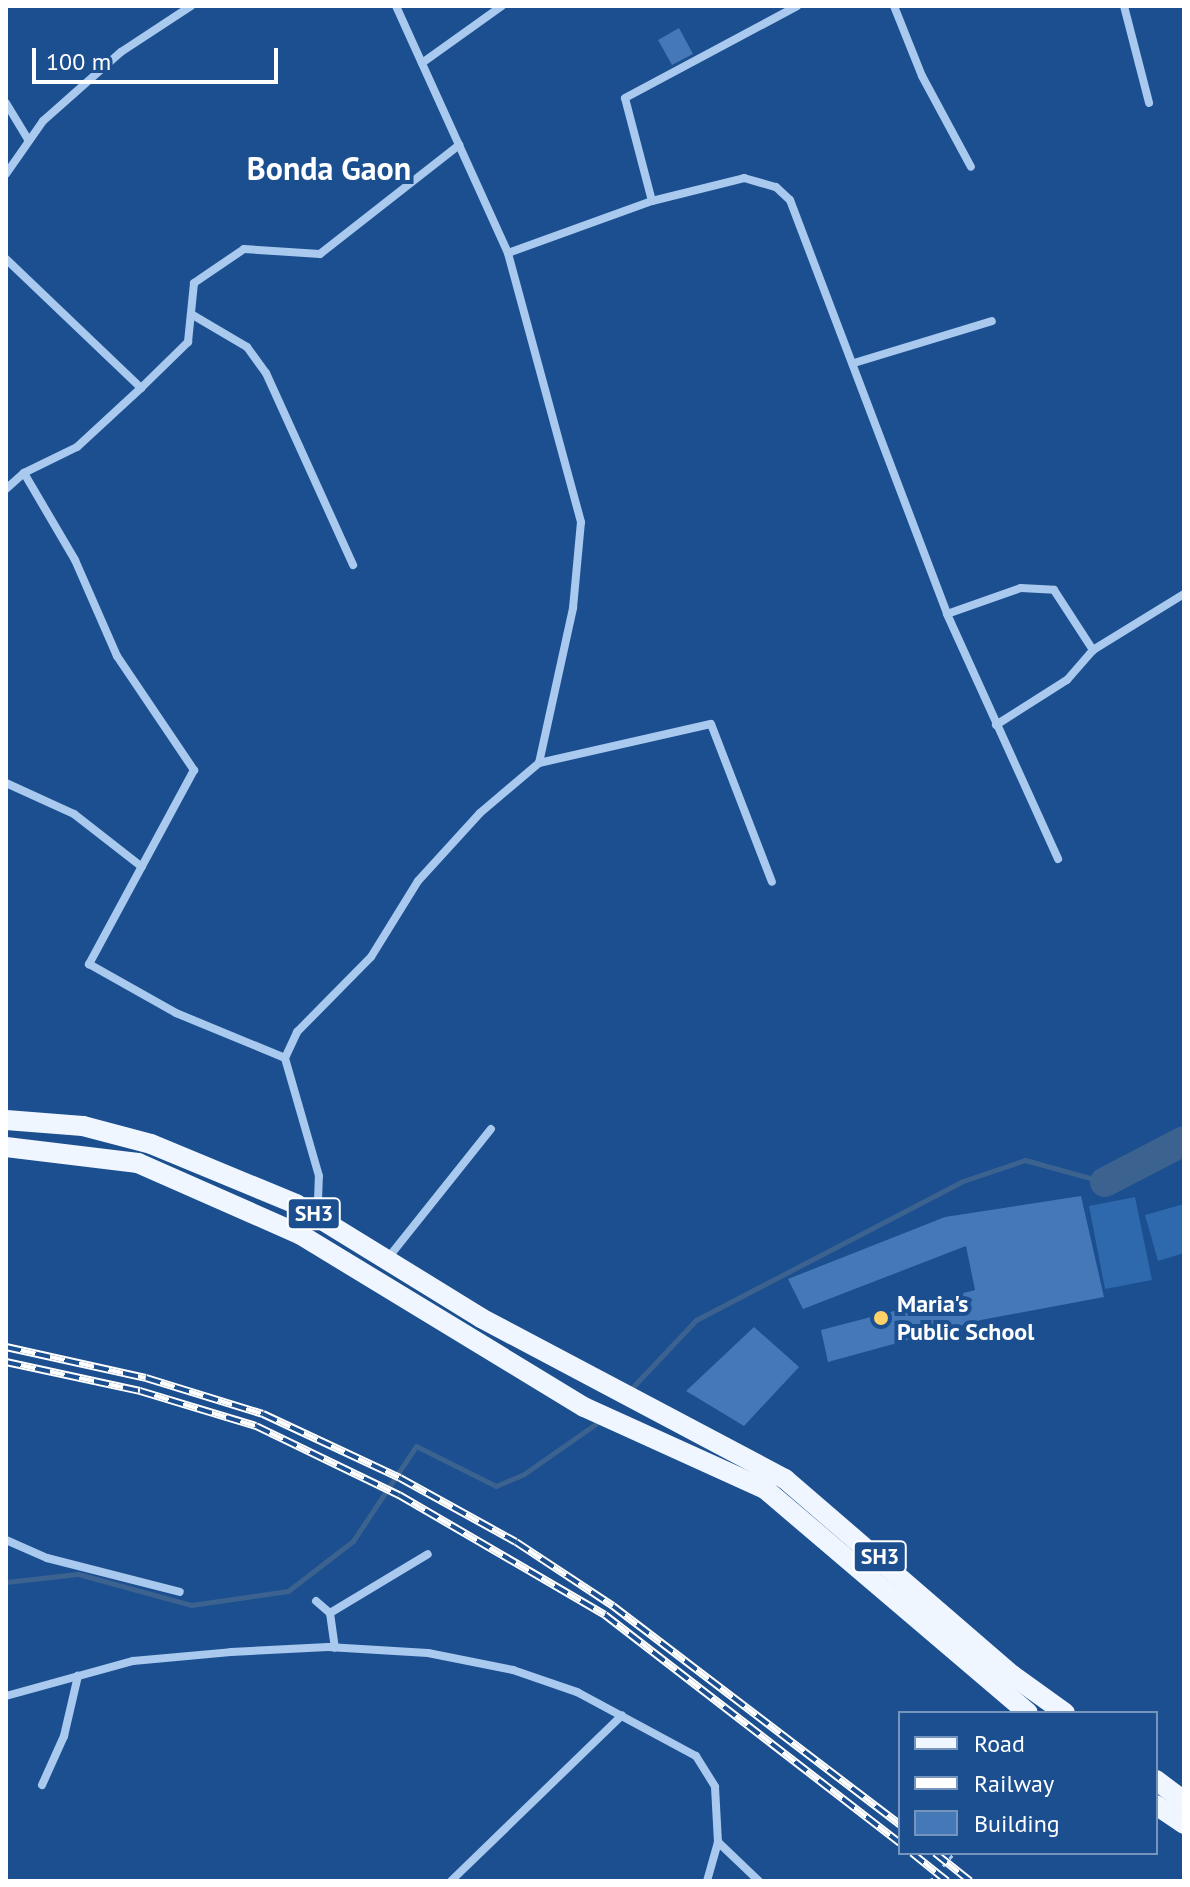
<!DOCTYPE html>
<html>
<head>
<meta charset="utf-8">
<style>
	body { margin:0 }
	#map { position:relative; width:1190px; height:1887px; overflow:hidden; background:#1b4f8f; font-family:"PT Sans",sans-serif }
	div>[style] { position:absolute }
	.green>* { inset:0; background:#2e69ad }
	.stream>* { height:5px; margin:-2.5px; padding:0 2.5px; transform-origin:2.5px; border-radius:2.5px; background:#3c6290 }
	.river>* { height:30px; margin:-15px; padding:0 15px; transform-origin:15px; border-radius:15px; background:#3c6290 }
	.building>* { inset:0; background:#4478b7 }
	.path>* { height:3px; margin-top:-1.5px; transform-origin:0; background:repeating-linear-gradient(90deg,#a9c9ee 0 4px,transparent 0 10px) }
	.minor>* { height:8px; margin:-4px; padding:0 4px; transform-origin:4px; border-radius:4px; background:#a9c9ee }
	.primary>* { height:20px; margin:-10px; padding:0 10px; transform-origin:10px; border-radius:10px; background:#f0f6ff }
	.rail>* { height:8px; margin-top:-4px; transform-origin:0; background:repeating-linear-gradient(90deg,#1b4f8f 0 15px,#fff 0 30px); box-sizing:border-box; border-block:2px solid #fff }
	.dots>* { width:22px; height:22px; translate:-50% -50%; box-sizing:border-box; border:4px solid #1b4f8f; border-radius:50% }
	span { translate:-50% -50%; white-space:nowrap; text-align:center; line-height:1.15; -webkit-text-stroke:8px #1b4f8f; paint-order:stroke }
	.shield-label span { padding:2px 6px; background:#1b4f8f; border:2px solid; border-radius:6px; -webkit-text-stroke-width:0 }
	.shield-label { font-size:22px; color:#fff; font-weight:700 }
	.poi-label { font-size:24px; color:#fff; font-weight:700 }
	.left { translate:0 -50%; text-align:left }
	.district-label { font-size:32px; color:#fff; font-weight:700 }
	.frame { position:absolute; inset:0; border:8px solid #fff; pointer-events:none }
	.legend { position:absolute; left:898px; top:1711px; width:260px; height:144px; box-sizing:border-box; background:#1b4f8f; border:2px solid #7695bc; margin:0; padding:10px 14px; list-style:none; font-size:24px; color:#fff }
	.legend li { display:flex; align-items:center; gap:16px; height:40px }
	.legend b { width:40px; border:2px solid #7695bc }
	.scale { position:absolute; left:32px; top:48px; width:246px; height:36px; box-sizing:border-box; border:4px solid #fff; border-top:0; padding-left:10px; font-size:24px; line-height:28px; white-space:nowrap; color:#fff; -webkit-text-stroke:6px #1b4f8f; paint-order:stroke }
</style>
</head>
<body>
<div id="map">
	<div class="green">
		<div style="clip-path:polygon(1135px 1197px,1152px 1280px,1105px 1289px,1089px 1206px)"></div>
		<div style="clip-path:polygon(1184px 1204px,1184px 1253px,1158px 1261px,1145px 1215px)"></div>
	</div>
	<div class="stream">
		<div style="left:629px;top:1391px;width:98px;rotate:-46.7deg"></div>
		<div style="left:696px;top:1320px;width:301px;rotate:-27.5deg"></div>
		<div style="left:963px;top:1181px;width:65px;rotate:-18.7deg"></div>
		<div style="left:1025px;top:1160px;width:83px;rotate:15.4deg"></div>
		<div style="left:6px;top:1582px;width:72px;rotate:-6.3deg"></div>
		<div style="left:78px;top:1574px;width:117px;rotate:15.3deg"></div>
		<div style="left:191px;top:1605px;width:98px;rotate:-8.2deg"></div>
		<div style="left:288px;top:1591px;width:82px;rotate:-37.6deg"></div>
		<div style="left:353px;top:1541px;width:114px;rotate:-56.4deg"></div>
		<div style="left:416px;top:1446px;width:89px;rotate:26.6deg"></div>
		<div style="left:496px;top:1486px;width:30px;rotate:-23deg"></div>
		<div style="left:524px;top:1474px;width:93px;rotate:-34.9deg"></div>
	</div>
	<div class="river">
		<div style="left:1105px;top:1182px;width:89px;rotate:-27.4deg"></div>
	</div>
	<div class="building">
		<div style="clip-path:polygon(679px 28px,693px 54px,672px 65px,658px 40px)"></div>
		<div style="clip-path:polygon(1081px 1196px,1104px 1297px,981px 1320px,828px 1362px,821px 1330px,975px 1290px,966px 1246px,803px 1309px,788px 1279px,945px 1217px)"></div>
		<div style="clip-path:polygon(754px 1327px,799px 1367px,744px 1426px,686px 1391px)"></div>
	</div>
	<div class="path">
		<div style="left:930px;top:1881px;width:37px;rotate:-49deg"></div>
	</div>
	<div class="minor">
		<div style="left:894px;top:6px;width:75px;rotate:68.2deg"></div>
		<div style="left:922px;top:76px;width:103px;rotate:61.7deg"></div>
		<div style="left:1124px;top:6px;width:100px;rotate:75.5deg"></div>
		<div style="left:422px;top:63px;width:98px;rotate:-35.5deg"></div>
		<div style="left:6px;top:103px;width:44px;rotate:58.8deg"></div>
		<div style="left:6px;top:174px;width:65px;rotate:-55.1deg"></div>
		<div style="left:43px;top:121px;width:104px;rotate:-41.5deg"></div>
		<div style="left:121px;top:52px;width:84px;rotate:-33.3deg"></div>
		<div style="left:652px;top:201px;width:95px;rotate:-14deg"></div>
		<div style="left:744px;top:178px;width:33px;rotate:16deg"></div>
		<div style="left:776px;top:187px;width:19px;rotate:43deg"></div>
		<div style="left:790px;top:200px;width:443px;rotate:69.2deg"></div>
		<div style="left:947px;top:614px;width:269px;rotate:65.6deg"></div>
		<div style="left:508px;top:253px;width:153px;rotate:-19.9deg"></div>
		<div style="left:652px;top:201px;width:106px;rotate:-104.7deg"></div>
		<div style="left:625px;top:98px;width:195px;rotate:-28.1deg"></div>
		<div style="left:6px;top:259px;width:187px;rotate:43.7deg"></div>
		<div style="left:141px;top:388px;width:87px;rotate:137.3deg"></div>
		<div style="left:77px;top:447px;width:59px;rotate:153.9deg"></div>
		<div style="left:24px;top:473px;width:101px;rotate:59.6deg"></div>
		<div style="left:75px;top:560px;width:105px;rotate:66.4deg"></div>
		<div style="left:117px;top:656px;width:138px;rotate:56deg"></div>
		<div style="left:194px;top:770px;width:221px;rotate:118.4deg"></div>
		<div style="left:89px;top:964px;width:100px;rotate:29.4deg"></div>
		<div style="left:176px;top:1013px;width:118px;rotate:22.4deg"></div>
		<div style="left:191px;top:314px;width:65px;rotate:30.5deg"></div>
		<div style="left:247px;top:347px;width:32px;rotate:54deg"></div>
		<div style="left:266px;top:373px;width:211px;rotate:65.6deg"></div>
		<div style="left:854px;top:363px;width:144px;rotate:-16.9deg"></div>
		<div style="left:141px;top:388px;width:66px;rotate:-44.4deg"></div>
		<div style="left:188px;top:342px;width:59px;rotate:-84.2deg"></div>
		<div style="left:194px;top:283px;width:60px;rotate:-34.2deg"></div>
		<div style="left:244px;top:249px;width:76px;rotate:3.8deg"></div>
		<div style="left:320px;top:254px;width:177px;rotate:-38.1deg"></div>
		<div style="left:6px;top:489px;width:24px;rotate:-42deg"></div>
		<div style="left:947px;top:614px;width:78px;rotate:-19.4deg"></div>
		<div style="left:1021px;top:588px;width:33px;rotate:3deg"></div>
		<div style="left:1054px;top:590px;width:72px;rotate:57deg"></div>
		<div style="left:996px;top:725px;width:84px;rotate:-32.4deg"></div>
		<div style="left:1067px;top:680px;width:40px;rotate:-49deg"></div>
		<div style="left:1093px;top:650px;width:107px;rotate:-31.6deg"></div>
		<div style="left:539px;top:763px;width:176px;rotate:-12.8deg"></div>
		<div style="left:711px;top:724px;width:169px;rotate:68.9deg"></div>
		<div style="left:6px;top:783px;width:75px;rotate:24.5deg"></div>
		<div style="left:74px;top:814px;width:86px;rotate:37.9deg"></div>
		<div style="left:302px;top:1235px;width:38px;rotate:-65deg"></div>
		<div style="left:318px;top:1201px;width:25px;rotate:-88deg"></div>
		<div style="left:319px;top:1176px;width:123px;rotate:-106.1deg"></div>
		<div style="left:285px;top:1058px;width:29px;rotate:-65deg"></div>
		<div style="left:297px;top:1032px;width:105px;rotate:-45.4deg"></div>
		<div style="left:371px;top:957px;width:89px;rotate:-58.3deg"></div>
		<div style="left:418px;top:881px;width:92px;rotate:-47.6deg"></div>
		<div style="left:480px;top:813px;width:77px;rotate:-40.3deg"></div>
		<div style="left:539px;top:763px;width:159px;rotate:-77.6deg"></div>
		<div style="left:573px;top:608px;width:86px;rotate:-84.7deg"></div>
		<div style="left:581px;top:522px;width:279px;rotate:-105.2deg"></div>
		<div style="left:508px;top:253px;width:271px;rotate:-114.4deg"></div>
		<div style="left:388px;top:1258px;width:165px;rotate:-51.4deg"></div>
		<div style="left:6px;top:1540px;width:45px;rotate:23.7deg"></div>
		<div style="left:47px;top:1558px;width:137px;rotate:14.3deg"></div>
		<div style="left:316px;top:1601px;width:18px;rotate:41deg"></div>
		<div style="left:330px;top:1613px;width:35px;rotate:82deg"></div>
		<div style="left:330px;top:1613px;width:114px;rotate:-31deg"></div>
		<div style="left:6px;top:1696px;width:132px;rotate:-15.4deg"></div>
		<div style="left:133px;top:1661px;width:98px;rotate:-5.2deg"></div>
		<div style="left:231px;top:1652px;width:97px;rotate:-3deg"></div>
		<div style="left:328px;top:1647px;width:100px;rotate:3.4deg"></div>
		<div style="left:428px;top:1653px;width:87px;rotate:11.3deg"></div>
		<div style="left:513px;top:1670px;width:68px;rotate:19deg"></div>
		<div style="left:577px;top:1692px;width:135px;rotate:28.3deg"></div>
		<div style="left:696px;top:1756px;width:36px;rotate:58deg"></div>
		<div style="left:715px;top:1787px;width:55px;rotate:86.9deg"></div>
		<div style="left:718px;top:1842px;width:57px;rotate:43.6deg"></div>
		<div style="left:42px;top:1785px;width:54px;rotate:-65.8deg"></div>
		<div style="left:64px;top:1736px;width:62px;rotate:-76.9deg"></div>
		<div style="left:451px;top:1881px;width:238px;rotate:-44.1deg"></div>
		<div style="left:707px;top:1881px;width:41px;rotate:-74.2deg"></div>
	</div>
	<div class="primary">
		<div style="left:6px;top:1120px;width:77px;rotate:4.5deg"></div>
		<div style="left:83px;top:1126px;width:70px;rotate:14.8deg"></div>
		<div style="left:151px;top:1144px;width:157px;rotate:22.5deg"></div>
		<div style="left:296px;top:1204px;width:217px;rotate:31.6deg"></div>
		<div style="left:481px;top:1318px;width:344px;rotate:27.9deg"></div>
		<div style="left:785px;top:1479px;width:300px;rotate:40.8deg"></div>
		<div style="left:1012px;top:1675px;width:65px;rotate:35.6deg"></div>
		<div style="left:6px;top:1147px;width:133px;rotate:6.9deg"></div>
		<div style="left:138px;top:1163px;width:178px;rotate:23.8deg"></div>
		<div style="left:301px;top:1235px;width:331px;rotate:31.3deg"></div>
		<div style="left:584px;top:1407px;width:199px;rotate:24.4deg"></div>
		<div style="left:765px;top:1489px;width:345px;rotate:40.4deg"></div>
		<div style="left:1156px;top:1780px;width:35px;rotate:37deg"></div>
		<div style="left:1156px;top:1805px;width:34px;rotate:34deg"></div>
	</div>
	<div class="rail">
		<div style="left:6px;top:1347px;width:143px;rotate:12.5deg"></div>
		<div style="left:146px;top:1378px;width:122px;rotate:17.1deg"></div>
		<div style="left:263px;top:1414px;width:151px;rotate:25deg"></div>
		<div style="left:400px;top:1478px;width:132px;rotate:28.9deg"></div>
		<div style="left:516px;top:1542px;width:116px;rotate:33.4deg"></div>
		<div style="left:613px;top:1606px;width:361px;rotate:37.3deg"></div>
		<div style="left:6px;top:1362px;width:137px;rotate:12.2deg"></div>
		<div style="left:140px;top:1391px;width:121px;rotate:16.8deg"></div>
		<div style="left:256px;top:1426px;width:159px;rotate:25.8deg"></div>
		<div style="left:399px;top:1495px;width:238px;rotate:30.2deg"></div>
		<div style="left:605px;top:1615px;width:373px;rotate:37.7deg"></div>
		<div style="left:912px;top:1853px;width:45px;rotate:38.7deg"></div>
		<div style="left:935px;top:1853px;width:45px;rotate:38.7deg"></div>
	</div>
	<div class="dots">
		<div style="left:881px;top:1318px;background:#ffd166"></div>
	</div>
	<div class="shield-label">
		<span style="left:314px;top:1214px">SH3</span>
		<span style="left:880px;top:1557px">SH3</span>
	</div>
	<div class="poi-label">
		<span class="left" style="left:897px;top:1318px">Maria's<br>Public School</span>
	</div>
	<div class="district-label">
		<span style="left:329px;top:168px">Bonda Gaon</span>
	</div>
	<div class="frame"></div>
	<ul class="legend">
	<li><b style="height:10px;background:#f0f6ff"></b>Road</li>
	<li><b style="height:10px;background:#fff"></b>Railway</li>
	<li><b style="height:22px;background:#4478b7"></b>Building</li>
	</ul>
	<div class="scale">100 m</div>
</div>
</body>
</html>
